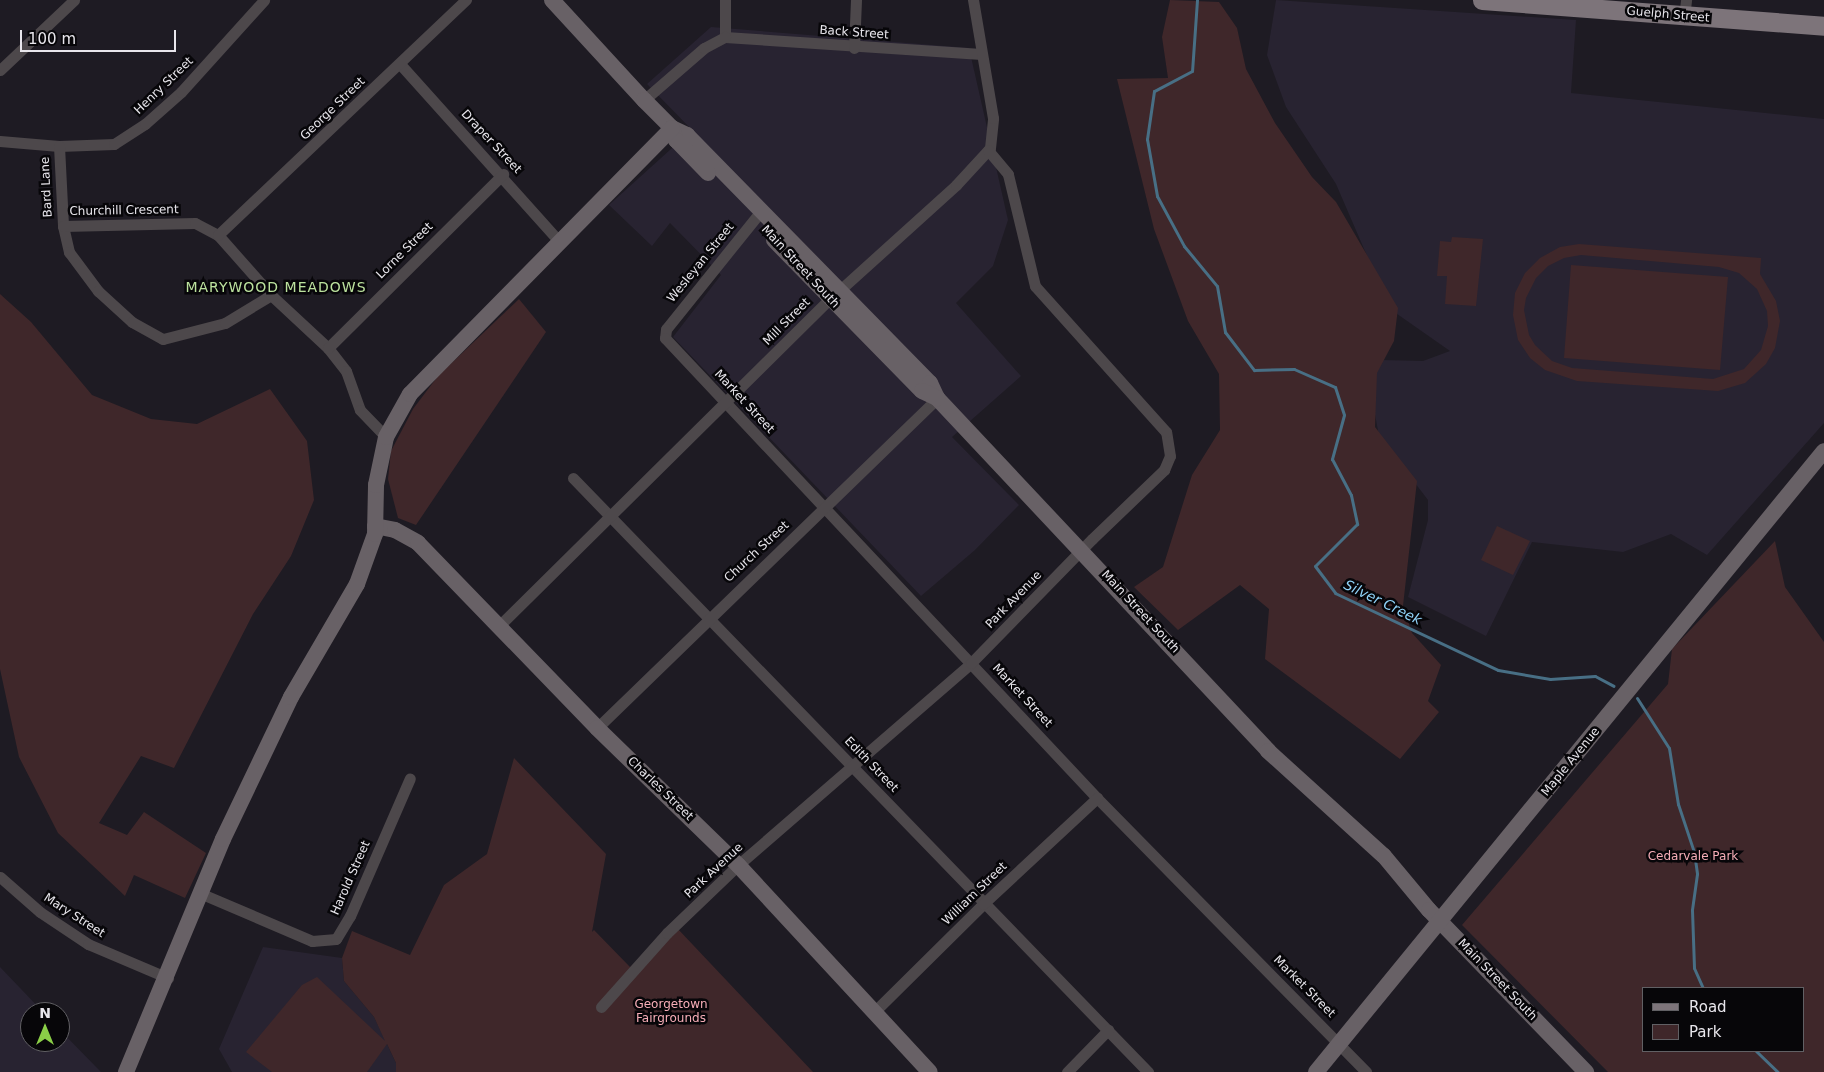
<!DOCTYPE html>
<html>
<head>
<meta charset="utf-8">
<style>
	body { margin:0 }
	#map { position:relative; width:1824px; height:1072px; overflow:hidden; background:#1e1b23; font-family:"DejaVu Sans",sans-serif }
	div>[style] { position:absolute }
	.built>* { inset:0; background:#282331 }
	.green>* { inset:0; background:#3f272a }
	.stream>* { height:3px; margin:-1.5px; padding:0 1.5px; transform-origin:1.5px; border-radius:1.5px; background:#486f85 }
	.street>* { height:11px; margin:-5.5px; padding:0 5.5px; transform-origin:5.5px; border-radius:5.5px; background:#4d484b }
	.secondary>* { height:16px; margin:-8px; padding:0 8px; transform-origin:8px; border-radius:8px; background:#686166 }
	.primary>* { height:19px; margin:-9.5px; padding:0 9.5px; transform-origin:9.5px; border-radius:9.5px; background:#7d747a }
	span { translate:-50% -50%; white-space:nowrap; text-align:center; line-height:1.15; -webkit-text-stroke:5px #070609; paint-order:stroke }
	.street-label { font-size:12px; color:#e8e6ec }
	.park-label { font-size:12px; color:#f6adb7 }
	.neighbourhood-label { font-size:14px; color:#bce29e; letter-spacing:1px }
	.water-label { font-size:14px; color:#91d4fa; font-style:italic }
	.legend { position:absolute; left:1642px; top:987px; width:162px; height:65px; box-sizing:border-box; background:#070609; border:1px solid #616064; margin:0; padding:6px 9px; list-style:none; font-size:15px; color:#e8e6ec }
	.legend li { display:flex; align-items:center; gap:10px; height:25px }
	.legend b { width:25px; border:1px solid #616064 }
	.north { position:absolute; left:20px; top:1002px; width:50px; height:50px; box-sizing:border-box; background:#070609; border:1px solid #616064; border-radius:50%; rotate:0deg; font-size:14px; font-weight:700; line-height:20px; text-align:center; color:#e8e6ec }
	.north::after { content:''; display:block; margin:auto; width:18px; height:22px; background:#8ace47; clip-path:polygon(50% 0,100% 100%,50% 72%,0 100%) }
	.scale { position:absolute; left:20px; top:30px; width:156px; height:22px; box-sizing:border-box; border:2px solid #e8e6ec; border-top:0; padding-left:6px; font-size:15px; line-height:18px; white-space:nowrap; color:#e8e6ec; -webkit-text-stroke:4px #070609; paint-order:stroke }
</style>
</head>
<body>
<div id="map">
	<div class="built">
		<div style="clip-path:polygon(1276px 0,1576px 20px,1571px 93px,1824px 119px,1824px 423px,1707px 555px,1671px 534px,1623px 552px,1532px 542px,1486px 636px,1408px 597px,1428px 520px,1428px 500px,1379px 436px,1369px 382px,1382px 360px,1423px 361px,1450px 351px,1390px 309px,1336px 184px,1286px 107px,1267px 55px)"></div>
		<div style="clip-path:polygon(711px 27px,969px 48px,1008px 220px,993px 266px,956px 303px,1021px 376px,952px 437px,1019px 505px,975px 550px,921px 596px,673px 337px,721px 275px,670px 223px,652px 246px,609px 205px,692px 130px,647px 84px)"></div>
		<div style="clip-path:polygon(263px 947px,342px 958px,344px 981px,374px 1017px,396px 1063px,396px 1072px,232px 1072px,219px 1049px)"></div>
		<div style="clip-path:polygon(0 967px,43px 1012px,30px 1012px,30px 1042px,60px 1042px,60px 1030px,101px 1072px,0 1072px)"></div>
	</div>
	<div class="green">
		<div style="clip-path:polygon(1170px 0,1219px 2px,1237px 28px,1246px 69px,1275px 123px,1312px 177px,1336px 202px,1398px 308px,1394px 341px,1377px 373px,1375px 427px,1417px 481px,1403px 606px,1412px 633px,1441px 665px,1428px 701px,1439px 712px,1400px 759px,1265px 659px,1269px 609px,1240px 585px,1178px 630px,1134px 587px,1163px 567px,1192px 475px,1220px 430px,1219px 374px,1188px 321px,1154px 229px,1117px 79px,1168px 78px,1162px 37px)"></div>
		<div style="clip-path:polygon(1452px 237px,1483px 239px,1476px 306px,1445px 304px,1447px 276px,1437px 276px,1440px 241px,1451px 242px)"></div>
		<div style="clip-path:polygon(evenodd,1579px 244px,1761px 258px,1760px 274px,1776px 301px,1780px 321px,1775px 348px,1766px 364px,1745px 383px,1718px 391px,1577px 381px,1545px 370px,1530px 358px,1518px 340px,1513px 315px,1515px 293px,1525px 273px,1540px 258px,1560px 247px,1579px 244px,1581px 255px,1719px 267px,1739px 273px,1757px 289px,1767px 311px,1768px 326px,1761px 350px,1744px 369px,1713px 379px,1572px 368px,1552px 361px,1535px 345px,1529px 335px,1524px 310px,1526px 298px,1536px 278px,1548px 266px,1564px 258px,1581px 255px)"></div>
		<div style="clip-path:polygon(1571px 265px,1728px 277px,1720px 370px,1564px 358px)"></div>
		<div style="clip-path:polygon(0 294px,31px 322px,92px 395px,151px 419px,197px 424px,270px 389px,307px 441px,314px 500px,291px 556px,253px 614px,174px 768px,141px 756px,99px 823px,127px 835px,144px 812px,206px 853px,185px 898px,134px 875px,125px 896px,58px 833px,19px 757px,0 669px)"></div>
		<div style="clip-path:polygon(519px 299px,546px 332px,416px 525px,398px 518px,388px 479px,391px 451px,413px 409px,438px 376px)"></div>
		<div style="clip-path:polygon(1497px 526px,1530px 541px,1513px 575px,1481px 560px)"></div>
		<div style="clip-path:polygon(evenodd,1775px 541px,1785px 587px,1824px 642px,1824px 1072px,1608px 1072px,1462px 925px,1668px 684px,1672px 649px,1775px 541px,1643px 988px,1803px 988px,1803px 1051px,1643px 1051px,1643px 988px)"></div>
		<div style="clip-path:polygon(514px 758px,606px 854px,592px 932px,594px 930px,630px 967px,677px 928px,813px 1072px,396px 1072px,396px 1063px,387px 1044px,367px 1072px,272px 1072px,246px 1052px,302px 985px,317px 977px,385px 1041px,374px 1017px,344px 981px,342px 958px,352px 931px,410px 955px,444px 885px,487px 854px)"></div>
	</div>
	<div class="stream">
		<div style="left:1197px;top:0;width:71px;rotate:94deg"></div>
		<div style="left:1192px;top:71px;width:43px;rotate:152.2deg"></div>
		<div style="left:1154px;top:91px;width:49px;rotate:98.3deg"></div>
		<div style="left:1147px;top:139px;width:58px;rotate:80deg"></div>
		<div style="left:1157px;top:196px;width:57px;rotate:61.6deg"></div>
		<div style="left:1184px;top:246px;width:52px;rotate:50.5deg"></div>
		<div style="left:1217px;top:286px;width:47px;rotate:80.1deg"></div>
		<div style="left:1225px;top:332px;width:48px;rotate:52.7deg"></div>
		<div style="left:1254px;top:370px;width:40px;rotate:-1.4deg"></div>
		<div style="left:1294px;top:369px;width:45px;rotate:23.7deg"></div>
		<div style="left:1335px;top:387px;width:29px;rotate:72deg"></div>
		<div style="left:1344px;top:415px;width:46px;rotate:105.3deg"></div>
		<div style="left:1332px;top:459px;width:41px;rotate:62.2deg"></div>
		<div style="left:1351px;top:495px;width:30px;rotate:78deg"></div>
		<div style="left:1357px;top:524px;width:59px;rotate:135deg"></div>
		<div style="left:1315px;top:566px;width:34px;rotate:53deg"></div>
		<div style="left:1335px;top:593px;width:180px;rotate:25.3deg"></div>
		<div style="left:1498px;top:670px;width:53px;rotate:9.8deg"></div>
		<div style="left:1550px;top:679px;width:45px;rotate:-3.8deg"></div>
		<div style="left:1595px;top:676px;width:21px;rotate:28deg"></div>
		<div style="left:1637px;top:698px;width:59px;rotate:57.4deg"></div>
		<div style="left:1669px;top:748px;width:57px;rotate:80.9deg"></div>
		<div style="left:1678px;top:804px;width:51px;rotate:71.6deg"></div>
		<div style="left:1694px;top:852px;width:22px;rotate:82deg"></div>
		<div style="left:1697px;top:874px;width:36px;rotate:98deg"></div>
		<div style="left:1692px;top:910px;width:58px;rotate:88deg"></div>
		<div style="left:1694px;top:968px;width:22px;rotate:66deg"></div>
		<div style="left:1756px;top:1051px;width:30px;rotate:44deg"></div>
	</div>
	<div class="street">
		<div style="left:1684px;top:17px;width:17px;rotate:-83deg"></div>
		<div style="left:725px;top:37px;width:257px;rotate:3.8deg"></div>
		<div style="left:725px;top:37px;width:37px;rotate:-90deg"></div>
		<div style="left:854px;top:48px;width:48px;rotate:-87.6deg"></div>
		<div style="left:400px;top:64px;width:238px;rotate:48.1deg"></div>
		<div style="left:0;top:70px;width:102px;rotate:-43.4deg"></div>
		<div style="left:644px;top:100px;width:79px;rotate:-40.9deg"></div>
		<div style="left:704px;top:48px;width:24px;rotate:-28deg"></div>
		<div style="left:0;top:141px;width:59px;rotate:4.8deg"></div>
		<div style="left:59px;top:146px;width:55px;rotate:-2.1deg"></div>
		<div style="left:114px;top:144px;width:37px;rotate:-33deg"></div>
		<div style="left:145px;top:124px;width:48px;rotate:-41.6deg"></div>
		<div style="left:181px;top:92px;width:124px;rotate:-47.9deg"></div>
		<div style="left:59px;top:146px;width:80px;rotate:87.1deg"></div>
		<div style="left:63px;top:226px;width:27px;rotate:77deg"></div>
		<div style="left:69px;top:252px;width:49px;rotate:53.4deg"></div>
		<div style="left:98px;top:291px;width:46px;rotate:42.4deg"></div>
		<div style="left:132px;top:322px;width:35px;rotate:29deg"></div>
		<div style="left:163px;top:339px;width:64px;rotate:-14.5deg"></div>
		<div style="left:225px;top:323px;width:54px;rotate:-31.3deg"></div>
		<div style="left:761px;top:211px;width:151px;rotate:128.8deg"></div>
		<div style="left:666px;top:329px;width:9px;rotate:96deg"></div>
		<div style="left:665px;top:338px;width:631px;rotate:46.8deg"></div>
		<div style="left:1097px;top:798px;width:384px;rotate:45.5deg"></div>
		<div style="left:63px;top:226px;width:132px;rotate:-1.3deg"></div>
		<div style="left:195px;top:223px;width:26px;rotate:28deg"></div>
		<div style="left:218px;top:235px;width:80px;rotate:48.5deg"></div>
		<div style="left:271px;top:295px;width:78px;rotate:42.9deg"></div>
		<div style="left:328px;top:348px;width:29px;rotate:52deg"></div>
		<div style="left:346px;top:371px;width:41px;rotate:70.3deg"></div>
		<div style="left:360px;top:410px;width:37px;rotate:46deg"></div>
		<div style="left:218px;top:235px;width:342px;rotate:-43.5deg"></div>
		<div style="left:328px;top:348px;width:247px;rotate:-44.8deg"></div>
		<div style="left:573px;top:478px;width:827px;rotate:45.93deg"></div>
		<div style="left:500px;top:625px;width:464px;rotate:-44.7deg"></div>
		<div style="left:830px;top:299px;width:170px;rotate:-42.1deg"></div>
		<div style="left:956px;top:185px;width:50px;rotate:-47.4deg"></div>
		<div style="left:990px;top:148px;width:30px;rotate:-84deg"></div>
		<div style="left:993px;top:118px;width:120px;rotate:-99.6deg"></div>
		<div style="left:597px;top:728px;width:474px;rotate:-44.1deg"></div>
		<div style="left:0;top:877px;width:53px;rotate:41.2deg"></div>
		<div style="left:40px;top:912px;width:58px;rotate:33.7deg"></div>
		<div style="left:88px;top:944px;width:87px;rotate:23deg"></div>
		<div style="left:202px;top:894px;width:120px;rotate:23.1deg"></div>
		<div style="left:312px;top:941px;width:24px;rotate:-5deg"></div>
		<div style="left:336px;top:939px;width:27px;rotate:-59deg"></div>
		<div style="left:350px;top:916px;width:150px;rotate:-66.5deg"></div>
		<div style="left:601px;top:1007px;width:99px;rotate:-48.3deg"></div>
		<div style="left:667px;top:933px;width:98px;rotate:-43.8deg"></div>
		<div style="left:738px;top:865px;width:308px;rotate:-40.9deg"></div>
		<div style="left:971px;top:663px;width:173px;rotate:-45.7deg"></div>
		<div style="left:1092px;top:539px;width:100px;rotate:-43.8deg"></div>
		<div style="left:1164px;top:470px;width:15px;rotate:-67deg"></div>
		<div style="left:1170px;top:456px;width:24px;rotate:-99deg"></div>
		<div style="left:1166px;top:432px;width:196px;rotate:-131.9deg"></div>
		<div style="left:1035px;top:286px;width:115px;rotate:-103.6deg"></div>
		<div style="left:1008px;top:174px;width:31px;rotate:-130deg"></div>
		<div style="left:873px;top:1013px;width:155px;rotate:-44.7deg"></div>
		<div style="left:983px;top:904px;width:156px;rotate:-42.9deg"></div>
		<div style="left:1067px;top:1072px;width:59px;rotate:-45.7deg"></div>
	</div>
	<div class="secondary">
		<div style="left:552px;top:0;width:136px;rotate:47.4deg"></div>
		<div style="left:644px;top:100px;width:40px;rotate:45deg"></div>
		<div style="left:672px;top:128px;width:17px;rotate:25deg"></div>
		<div style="left:687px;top:135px;width:347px;rotate:45.6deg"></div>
		<div style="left:930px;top:383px;width:17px;rotate:65deg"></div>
		<div style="left:937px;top:398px;width:484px;rotate:46.8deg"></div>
		<div style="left:1268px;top:751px;width:156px;rotate:42.2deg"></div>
		<div style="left:1384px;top:856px;width:70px;rotate:50.2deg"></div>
		<div style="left:1429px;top:910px;width:226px;rotate:45.9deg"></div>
		<div style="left:672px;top:128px;width:13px;rotate:72deg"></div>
		<div style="left:676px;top:140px;width:46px;rotate:45.9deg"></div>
		<div style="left:774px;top:240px;width:211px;rotate:45.6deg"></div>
		<div style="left:922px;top:391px;width:17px;rotate:25deg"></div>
		<div style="left:375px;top:526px;width:20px;rotate:11deg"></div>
		<div style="left:395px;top:530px;width:26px;rotate:29deg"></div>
		<div style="left:418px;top:543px;width:257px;rotate:45.9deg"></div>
		<div style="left:597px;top:728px;width:197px;rotate:44.2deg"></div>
		<div style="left:738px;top:865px;width:282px;rotate:47.2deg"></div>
		<div style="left:126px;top:1072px;width:252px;rotate:-67.4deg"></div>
		<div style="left:223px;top:839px;width:157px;rotate:-64.4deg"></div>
		<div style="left:291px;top:697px;width:131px;rotate:-59.7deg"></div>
		<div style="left:357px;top:584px;width:53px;rotate:-70.2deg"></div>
		<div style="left:375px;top:534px;width:49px;rotate:-88.8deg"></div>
		<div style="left:376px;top:485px;width:49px;rotate:-78.2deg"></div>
		<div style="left:386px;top:437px;width:49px;rotate:-60.8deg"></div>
		<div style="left:410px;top:394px;width:373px;rotate:-45.4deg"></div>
		<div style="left:1316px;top:1072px;width:802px;rotate:-50.72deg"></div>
	</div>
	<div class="primary">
		<div style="left:1482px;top:0;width:343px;rotate:4.3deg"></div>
	</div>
	<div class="street-label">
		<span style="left:1668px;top:15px;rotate:5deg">Guelph Street</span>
		<span style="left:854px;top:33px;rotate:4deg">Back Street</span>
		<span style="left:164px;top:86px;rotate:-44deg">Henry Street</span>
		<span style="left:333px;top:109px;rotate:-44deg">George Street</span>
		<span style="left:491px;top:142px;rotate:47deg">Draper Street</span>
		<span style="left:47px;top:187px;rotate:-93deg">Bard Lane</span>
		<span style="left:124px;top:211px;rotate:-1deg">Churchill Crescent</span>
		<span style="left:405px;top:251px;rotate:-45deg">Lorne Street</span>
		<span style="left:701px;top:263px;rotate:-51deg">Wesleyan Street</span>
		<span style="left:800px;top:267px;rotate:47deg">Main Street South</span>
		<span style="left:787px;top:322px;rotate:-45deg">Mill Street</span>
		<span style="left:744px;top:402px;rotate:47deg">Market Street</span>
		<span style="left:757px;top:552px;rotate:-43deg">Church Street</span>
		<span style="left:1014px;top:600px;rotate:-46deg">Park Avenue</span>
		<span style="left:1140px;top:612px;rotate:47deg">Main Street South</span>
		<span style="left:1022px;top:696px;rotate:47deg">Market Street</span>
		<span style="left:1571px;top:762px;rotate:-51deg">Maple Avenue</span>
		<span style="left:871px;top:765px;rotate:46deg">Edith Street</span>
		<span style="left:660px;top:789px;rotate:44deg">Charles Street</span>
		<span style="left:714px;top:871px;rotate:-43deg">Park Avenue</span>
		<span style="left:351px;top:878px;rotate:-66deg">Harold Street</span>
		<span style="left:975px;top:894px;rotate:-44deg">William Street</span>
		<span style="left:74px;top:916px;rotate:33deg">Mary Street</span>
		<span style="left:1497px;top:980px;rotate:46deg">Main Street South</span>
		<span style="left:1304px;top:987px;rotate:45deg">Market Street</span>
	</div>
	<div class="park-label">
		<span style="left:1693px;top:857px">Cedarvale Park</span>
		<span style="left:671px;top:1012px">Georgetown<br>Fairgrounds</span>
	</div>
	<div class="neighbourhood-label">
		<span style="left:276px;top:287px">MARYWOOD MEADOWS</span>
	</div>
	<div class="water-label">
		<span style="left:1383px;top:602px;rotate:26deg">Silver Creek</span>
	</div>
	<ul class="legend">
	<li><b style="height:6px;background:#7d747a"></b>Road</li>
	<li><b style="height:14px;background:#3f272a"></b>Park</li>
	</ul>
	<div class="north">N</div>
	<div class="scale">100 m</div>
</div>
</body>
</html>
